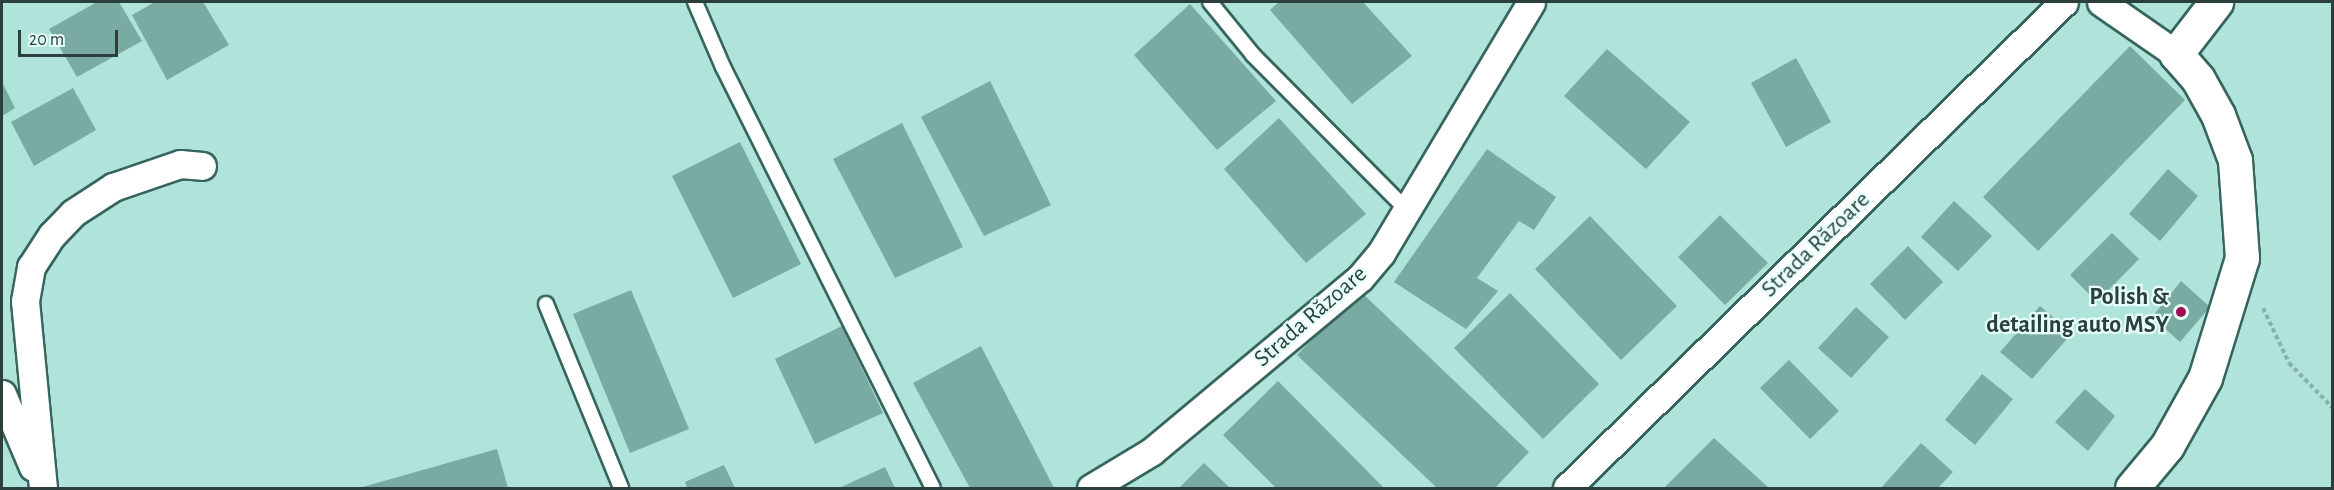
<!DOCTYPE html>
<html>
<head>
<meta charset="utf-8">
<style>
	body { margin:0 }
	#map { position:relative; width:2334px; height:490px; overflow:hidden; background:#b0e3d9; font-family:"Alegreya Sans",sans-serif }
	div>[style] { position:absolute }
	.building>* { inset:0; background:#7aaba2 }
	.path>* { height:4px; margin-top:-2px; transform-origin:0; background:repeating-linear-gradient(90deg,#88b2a9 0 4.5px,transparent 0 7.5px) }
	.roads { filter:drop-shadow(2px 0 #35655d) drop-shadow(-2px 0 #35655d) drop-shadow(0 2px #35655d) drop-shadow(0 -2px #35655d) }
	.service>* { height:14px; margin:-7px; padding:0 7px; transform-origin:7px; border-radius:7px; background:#fff }
	.minor>* { height:27px; margin:-13.5px; padding:0 13.5px; transform-origin:13.5px; border-radius:13.5px; background:#fff }
	.tertiary>* { height:33px; margin:-16.5px; padding:0 16.5px; transform-origin:16.5px; border-radius:16.5px; background:#fff }
	.dots>* { width:16px; height:16px; translate:-50% -50%; box-sizing:border-box; border:3px solid #e5fef9; border-radius:50% }
	span { translate:-50% -50%; white-space:nowrap; text-align:center; line-height:1.15; -webkit-text-stroke:4.5px #e5fef9; paint-order:stroke }
	.street-label { font-size:24px; color:#2b403c }
	.poi-label { font-size:24px; color:#2b403c; font-weight:700 }
	.right { translate:-100% -50%; text-align:right }
	.frame { position:absolute; inset:0; border:3px solid #2b403c; pointer-events:none }
	.scale { position:absolute; left:18px; top:30px; width:100px; height:27px; box-sizing:border-box; border:3px solid #2b403c; border-top:0; padding-left:8px; font-size:18px; line-height:21px; white-space:nowrap; color:#2b403c; -webkit-text-stroke:4px #e5fef9; paint-order:stroke }
</style>
</head>
<body>
<div id="map">
	<div class="building">
		<div style="clip-path:polygon(97px 2px,119px 2px,142px 41px,77px 77px,49px 29px)"></div>
		<div style="clip-path:polygon(155px 2px,203px 2px,229px 45px,167px 80px,132px 15px)"></div>
		<div style="clip-path:polygon(1279px 2px,1363px 2px,1412px 56px,1352px 104px,1270px 10px)"></div>
		<div style="clip-path:polygon(1190px 4px,1276px 101px,1217px 150px,1134px 55px)"></div>
		<div style="clip-path:polygon(2130px 46px,2185px 100px,2038px 251px,1983px 197px)"></div>
		<div style="clip-path:polygon(1607px 49px,1690px 122px,1646px 169px,1564px 96px)"></div>
		<div style="clip-path:polygon(1796px 58px,1831px 122px,1786px 147px,1751px 83px)"></div>
		<div style="clip-path:polygon(990px 81px,1051px 205px,984px 236px,921px 117px)"></div>
		<div style="clip-path:polygon(2px 82px,15px 108px,2px 116px)"></div>
		<div style="clip-path:polygon(73px 88px,96px 130px,34px 166px,11px 122px)"></div>
		<div style="clip-path:polygon(1279px 118px,1366px 214px,1306px 263px,1224px 169px)"></div>
		<div style="clip-path:polygon(902px 123px,963px 247px,895px 278px,833px 159px)"></div>
		<div style="clip-path:polygon(740px 142px,801px 264px,733px 298px,672px 176px)"></div>
		<div style="clip-path:polygon(1487px 149px,1556px 197px,1534px 230px,1519px 221px,1477px 278px,1498px 291px,1466px 329px,1394px 282px)"></div>
		<div style="clip-path:polygon(2168px 169px,2198px 196px,2160px 241px,2129px 214px)"></div>
		<div style="clip-path:polygon(1954px 201px,1992px 236px,1958px 271px,1921px 237px)"></div>
		<div style="clip-path:polygon(1720px 215px,1768px 263px,1725px 305px,1678px 257px)"></div>
		<div style="clip-path:polygon(1590px 216px,1677px 306px,1621px 360px,1535px 269px)"></div>
		<div style="clip-path:polygon(2112px 233px,2139px 259px,2097px 302px,2070px 275px)"></div>
		<div style="clip-path:polygon(1908px 246px,1943px 282px,1905px 320px,1870px 284px)"></div>
		<div style="clip-path:polygon(2181px 281px,2210px 307px,2180px 342px,2152px 317px)"></div>
		<div style="clip-path:polygon(631px 290px,689px 429px,630px 453px,573px 314px)"></div>
		<div style="clip-path:polygon(1359px 290px,1529px 452px,1495px 488px,1437px 488px,1297px 355px)"></div>
		<div style="clip-path:polygon(1510px 293px,1599px 384px,1543px 439px,1454px 348px)"></div>
		<div style="clip-path:polygon(2040px 306px,2072px 333px,2032px 379px,2000px 352px)"></div>
		<div style="clip-path:polygon(1856px 307px,1889px 337px,1851px 378px,1818px 348px)"></div>
		<div style="clip-path:polygon(842px 326px,883px 413px,815px 444px,775px 359px)"></div>
		<div style="clip-path:polygon(981px 346px,1054px 488px,970px 488px,913px 383px)"></div>
		<div style="clip-path:polygon(1789px 360px,1839px 411px,1810px 439px,1760px 388px)"></div>
		<div style="clip-path:polygon(1982px 374px,2013px 399px,1975px 445px,1945px 420px)"></div>
		<div style="clip-path:polygon(1278px 381px,1384px 488px,1276px 488px,1223px 435px)"></div>
		<div style="clip-path:polygon(2085px 389px,2115px 416px,2088px 451px,2055px 422px)"></div>
		<div style="clip-path:polygon(1714px 438px,1769px 488px,1664px 488px)"></div>
		<div style="clip-path:polygon(1921px 443px,1953px 472px,1938px 488px,1881px 488px)"></div>
		<div style="clip-path:polygon(497px 449px,508px 488px,359px 488px)"></div>
		<div style="clip-path:polygon(1204px 463px,1230px 488px,1179px 488px)"></div>
		<div style="clip-path:polygon(724px 465px,735px 488px,687px 488px,685px 482px)"></div>
		<div style="clip-path:polygon(885px 467px,895px 488px,839px 488px)"></div>
	</div>
	<div class="path">
		<div style="left:2263px;top:308px;width:61px;rotate:64.7deg"></div>
		<div style="left:2289px;top:363px;width:62px;rotate:45.7deg"></div>
	</div>
	<div class="roads">
		<div class="service">
			<div style="left:695px;top:2px;width:71px;rotate:66.7deg"></div>
			<div style="left:723px;top:67px;width:470px;rotate:63.5deg"></div>
			<div style="left:1210px;top:2px;width:68px;rotate:50.9deg"></div>
			<div style="left:1253px;top:55px;width:218px;rotate:45.2deg"></div>
			<div style="left:546px;top:304px;width:199px;rotate:67.8deg"></div>
		</div>
		<div class="minor">
			<div style="left:2101px;top:2px;width:91px;rotate:34.7deg"></div>
			<div style="left:2px;top:394px;width:79px;rotate:67deg"></div>
			<div style="left:43px;top:488px;width:188px;rotate:-95.5deg"></div>
			<div style="left:25px;top:301px;width:35px;rotate:-80deg"></div>
			<div style="left:31px;top:267px;width:38px;rotate:-57deg"></div>
			<div style="left:52px;top:235px;width:30px;rotate:-46deg"></div>
			<div style="left:73px;top:213px;width:48px;rotate:-33deg"></div>
			<div style="left:113px;top:187px;width:71px;rotate:-18.9deg"></div>
			<div style="left:180px;top:164px;width:22px;rotate:5deg"></div>
			<div style="left:1091px;top:488px;width:70px;rotate:-31deg"></div>
			<div style="left:1151px;top:452px;width:272px;rotate:-39.8deg"></div>
			<div style="left:1360px;top:278px;width:33px;rotate:-50deg"></div>
			<div style="left:1381px;top:253px;width:292px;rotate:-59.1deg"></div>
			<div style="left:1567px;top:488px;width:695px;rotate:-44.36deg"></div>
		</div>
		<div class="tertiary">
			<div style="left:2132px;top:488px;width:55px;rotate:-50.2deg"></div>
			<div style="left:2167px;top:446px;width:78px;rotate:-60.8deg"></div>
			<div style="left:2205px;top:378px;width:126px;rotate:-72.9deg"></div>
			<div style="left:2242px;top:258px;width:98px;rotate:-94.1deg"></div>
			<div style="left:2235px;top:160px;width:48px;rotate:-110.7deg"></div>
			<div style="left:2218px;top:115px;width:41px;rotate:-119.1deg"></div>
			<div style="left:2198px;top:79px;width:33px;rotate:-131deg"></div>
			<div style="left:2176px;top:54px;width:66px;rotate:-52.4deg"></div>
		</div>
	</div>
	<div class="dots">
		<div style="left:2181px;top:312px;background:#a10d52"></div>
	</div>
	<div class="street-label">
		<span style="left:1816px;top:245px;rotate:-44deg">Strada Răzoare</span>
		<span style="left:1311px;top:317px;rotate:-41deg">Strada Răzoare</span>
	</div>
	<div class="poi-label">
		<span class="right" style="left:2169px;top:312px">Polish &amp;<br>detailing auto MSY</span>
	</div>
	<div class="frame"></div>
	<div class="scale">20 m</div>
</div>
</body>
</html>
